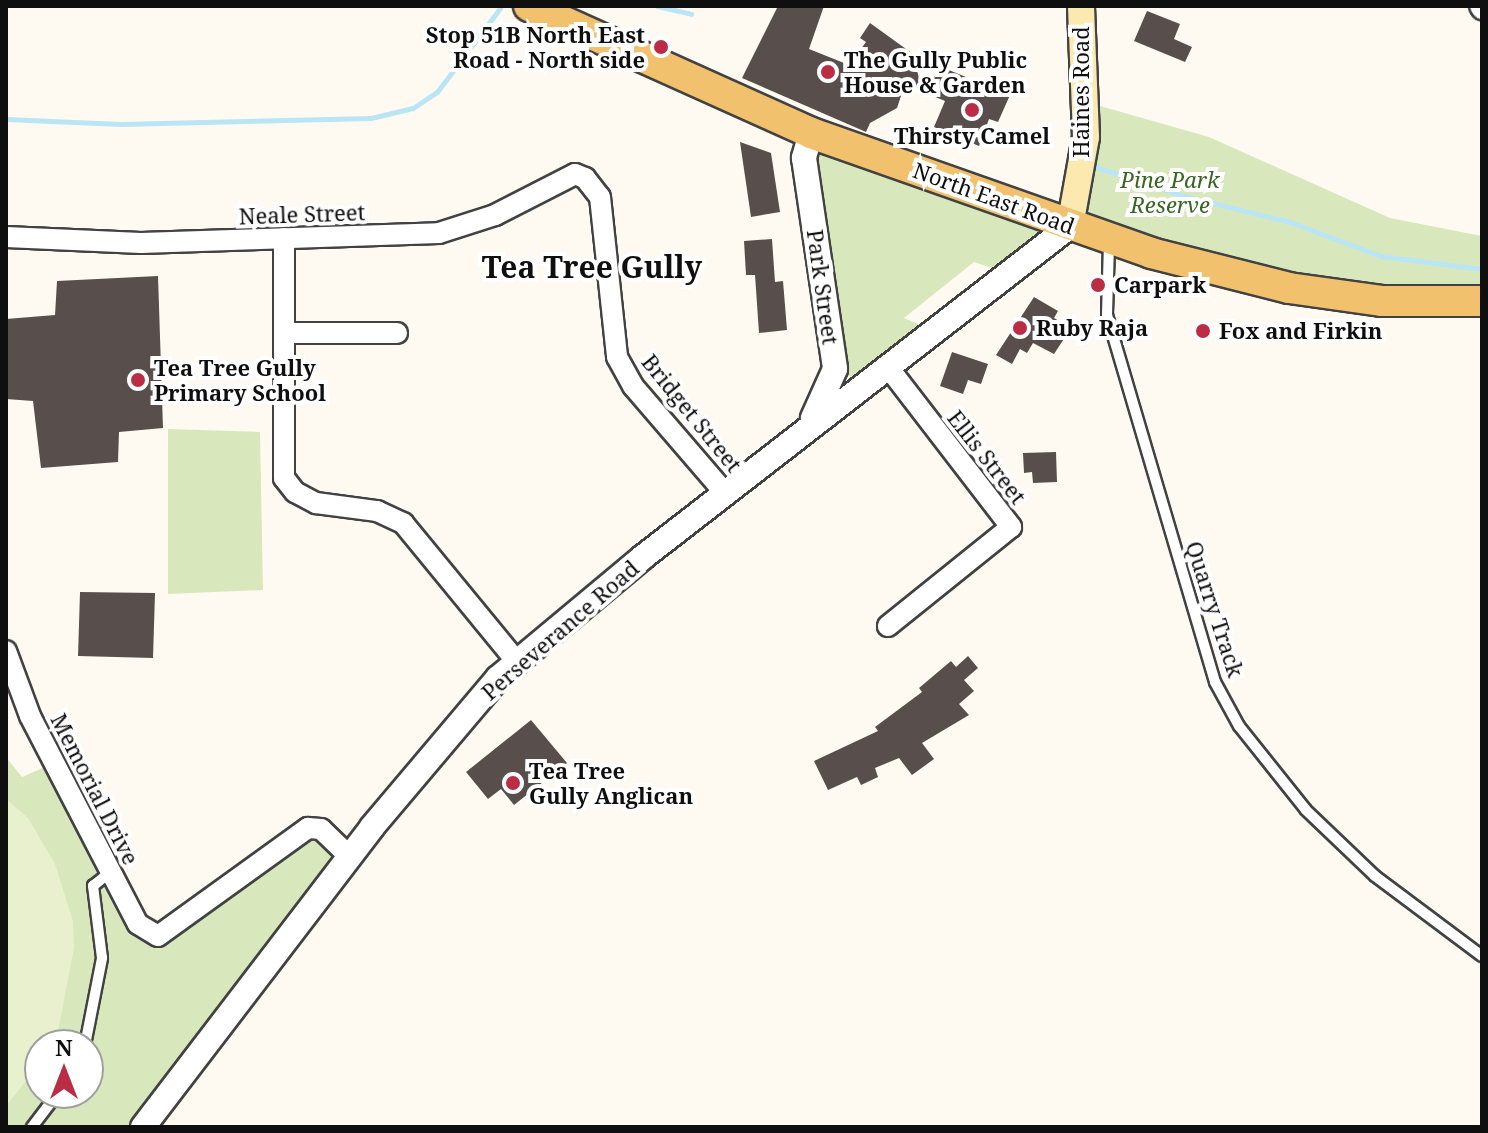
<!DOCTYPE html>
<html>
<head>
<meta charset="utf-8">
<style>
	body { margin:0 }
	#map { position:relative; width:1488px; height:1133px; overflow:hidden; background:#fefaf2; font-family:"Noto Serif",serif }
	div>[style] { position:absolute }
	.green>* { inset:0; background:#d9e8bc }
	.pitch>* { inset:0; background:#e8f0ce }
	.stream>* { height:5px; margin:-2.5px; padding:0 2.5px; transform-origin:2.5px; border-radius:2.5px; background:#b9e5f4 }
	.building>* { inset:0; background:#584f4c }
	.roads { filter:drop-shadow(2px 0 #424242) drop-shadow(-2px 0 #424242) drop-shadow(0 2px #424242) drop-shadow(0 -2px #424242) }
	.service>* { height:10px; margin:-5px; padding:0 5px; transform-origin:5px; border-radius:5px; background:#fff }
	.minor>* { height:20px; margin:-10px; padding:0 10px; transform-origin:10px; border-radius:10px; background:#fff }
	.tertiary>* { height:24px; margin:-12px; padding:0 12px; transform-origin:12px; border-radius:12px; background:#fff }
	.secondary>* { height:26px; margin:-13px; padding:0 13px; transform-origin:13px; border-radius:13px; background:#fbe9b0 }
	.primary>* { height:30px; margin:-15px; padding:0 15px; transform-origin:15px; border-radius:15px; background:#f2c16e }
	.dots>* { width:22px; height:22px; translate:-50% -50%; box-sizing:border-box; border:4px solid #fff; border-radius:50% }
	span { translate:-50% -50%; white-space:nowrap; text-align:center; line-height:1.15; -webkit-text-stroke:8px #fff; paint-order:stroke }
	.poi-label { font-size:22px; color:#0f0f0f; font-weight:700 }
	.right { translate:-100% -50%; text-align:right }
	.left { translate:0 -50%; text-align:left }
	.street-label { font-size:22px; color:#0f0f0f }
	.park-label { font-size:22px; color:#386522; font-style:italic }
	.district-label { font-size:30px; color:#0f0f0f; font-weight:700 }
	.frame { position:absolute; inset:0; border:8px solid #0f0f0f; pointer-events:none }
	.north { position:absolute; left:24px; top:1029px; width:80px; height:80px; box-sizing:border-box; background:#fff; border:2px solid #9f9f9f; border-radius:50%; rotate:0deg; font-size:22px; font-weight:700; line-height:32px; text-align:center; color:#0f0f0f }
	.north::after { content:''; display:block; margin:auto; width:28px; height:36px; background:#ba2d45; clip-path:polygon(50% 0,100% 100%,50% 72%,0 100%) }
</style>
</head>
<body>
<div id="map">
	<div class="green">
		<div style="clip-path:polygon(1086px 102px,1209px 137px,1390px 218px,1482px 236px,1482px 301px,1381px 301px,1070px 226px,1008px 274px,974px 262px,904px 318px,934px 331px,866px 384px,835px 369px,811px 133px,1070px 226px)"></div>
		<div style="clip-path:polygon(168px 429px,260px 432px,263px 590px,168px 594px)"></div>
		<div style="clip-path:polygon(evenodd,6px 757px,22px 777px,54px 763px,138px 924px,158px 936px,308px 828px,350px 857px,138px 1127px,6px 1127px,6px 757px,40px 1045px,88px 1045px,88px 1093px,40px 1093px,40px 1045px)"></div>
	</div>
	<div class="pitch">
		<div style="clip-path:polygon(6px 799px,28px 818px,55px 864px,73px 921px,74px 948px,58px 1031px,50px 1045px,40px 1045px,40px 1063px,6px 1106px)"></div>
	</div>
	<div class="stream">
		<div style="left:657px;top:6px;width:35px;rotate:13deg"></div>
		<div style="left:6px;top:119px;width:115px;rotate:2.5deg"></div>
		<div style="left:121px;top:124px;width:250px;rotate:-1.4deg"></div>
		<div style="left:371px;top:118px;width:43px;rotate:-13.4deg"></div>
		<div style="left:413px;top:108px;width:29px;rotate:-34deg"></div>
		<div style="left:437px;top:92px;width:105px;rotate:-53.1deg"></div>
		<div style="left:1096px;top:167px;width:97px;rotate:18.1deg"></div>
		<div style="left:1188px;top:197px;width:105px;rotate:13.8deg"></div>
		<div style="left:1290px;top:222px;width:97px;rotate:20.5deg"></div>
		<div style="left:1381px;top:256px;width:102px;rotate:7.3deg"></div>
	</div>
	<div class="building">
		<div style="clip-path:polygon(778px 6px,824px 6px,809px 49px,849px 65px,866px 42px,860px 38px,870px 23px,913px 54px,922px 91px,905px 84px,897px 108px,870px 123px,866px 132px,742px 78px)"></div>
		<div style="clip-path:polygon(1147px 11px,1180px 24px,1174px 39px,1192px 47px,1185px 62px,1134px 41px)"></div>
		<div style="clip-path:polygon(939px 66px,1010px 95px,998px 122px,989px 119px,979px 146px,934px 127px,945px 101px,928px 94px)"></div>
		<div style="clip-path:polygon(740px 142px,771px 153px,780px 212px,751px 217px)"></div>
		<div style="clip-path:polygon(772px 239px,775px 282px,783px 281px,787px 330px,759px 333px,755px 275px,746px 275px,744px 241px)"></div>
		<div style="clip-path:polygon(158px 276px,163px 428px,119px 432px,118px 462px,41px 468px,33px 401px,6px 399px,6px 319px,55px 315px,57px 281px)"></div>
		<div style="clip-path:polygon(1034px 297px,1058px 311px,1054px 318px,1071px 328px,1054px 354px,1033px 343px,1027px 353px,1020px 349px,1012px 364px,996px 355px)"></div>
		<div style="clip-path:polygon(952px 352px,988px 364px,981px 384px,968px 380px,963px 394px,940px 386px)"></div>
		<div style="clip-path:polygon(1056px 452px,1057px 482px,1033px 483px,1032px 472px,1024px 473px,1023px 453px)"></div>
		<div style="clip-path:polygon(80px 592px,155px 593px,153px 658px,78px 656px)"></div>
		<div style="clip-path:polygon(968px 656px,978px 668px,964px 680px,974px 691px,959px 704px,969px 715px,922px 743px,934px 759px,912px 775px,899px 758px,875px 768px,878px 777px,861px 785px,857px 777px,828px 790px,814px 761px,878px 731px,875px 727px,922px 692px,919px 688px,951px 661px,956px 667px)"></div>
		<div style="clip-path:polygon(531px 720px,567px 763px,514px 805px,501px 789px,488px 799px,466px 772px)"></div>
	</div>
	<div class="roads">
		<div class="service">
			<div style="left:1109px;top:243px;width:72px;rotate:91.6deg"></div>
			<div style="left:1107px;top:315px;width:383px;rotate:73.6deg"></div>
			<div style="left:1215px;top:682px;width:50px;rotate:61.4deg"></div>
			<div style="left:1239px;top:726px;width:107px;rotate:51.4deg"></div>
			<div style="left:1306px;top:810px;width:95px;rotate:43.7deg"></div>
			<div style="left:1375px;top:876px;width:134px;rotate:36.8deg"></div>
			<div style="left:85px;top:1045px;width:89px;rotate:-78.9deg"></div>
			<div style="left:102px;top:958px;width:73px;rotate:-97.1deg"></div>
			<div style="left:93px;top:886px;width:22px;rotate:-39deg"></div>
			<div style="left:32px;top:1127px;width:43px;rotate:-52.6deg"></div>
		</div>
		<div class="minor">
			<div style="left:1480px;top:6px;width:4px;rotate:56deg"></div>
			<div style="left:6px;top:237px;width:135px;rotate:2.5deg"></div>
			<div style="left:141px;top:243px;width:298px;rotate:-1.9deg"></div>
			<div style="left:439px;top:233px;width:59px;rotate:-17.8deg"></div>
			<div style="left:495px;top:215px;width:90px;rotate:-27.1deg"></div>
			<div style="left:575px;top:174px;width:11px;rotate:22deg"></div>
			<div style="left:585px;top:178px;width:24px;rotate:52deg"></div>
			<div style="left:600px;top:197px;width:161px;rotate:83.9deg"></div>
			<div style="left:617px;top:357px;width:33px;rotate:61deg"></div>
			<div style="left:633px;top:386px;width:141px;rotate:49.3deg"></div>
			<div style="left:284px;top:238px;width:240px;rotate:90deg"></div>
			<div style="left:284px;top:478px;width:18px;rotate:52deg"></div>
			<div style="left:295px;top:492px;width:24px;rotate:28deg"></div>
			<div style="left:316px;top:503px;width:62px;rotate:7.5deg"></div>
			<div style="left:377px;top:511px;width:29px;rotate:25deg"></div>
			<div style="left:403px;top:523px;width:180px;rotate:50.6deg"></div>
			<div style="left:284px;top:333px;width:113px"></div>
			<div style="left:888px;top:367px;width:202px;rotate:52.4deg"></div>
			<div style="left:1011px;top:527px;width:158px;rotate:141.2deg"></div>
			<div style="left:6px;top:651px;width:69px;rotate:69.7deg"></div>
			<div style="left:30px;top:716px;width:234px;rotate:62.6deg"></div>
			<div style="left:138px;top:924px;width:23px;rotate:31deg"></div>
			<div style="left:158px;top:936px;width:185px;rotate:-35.8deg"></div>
			<div style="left:308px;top:828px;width:13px;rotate:4deg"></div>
			<div style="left:321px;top:829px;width:40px;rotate:44deg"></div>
		</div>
		<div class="tertiary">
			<div style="left:811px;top:133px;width:26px;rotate:106deg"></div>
			<div style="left:804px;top:158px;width:213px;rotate:81.6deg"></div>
			<div style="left:835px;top:369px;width:54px;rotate:114.2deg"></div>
			<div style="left:143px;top:1127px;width:377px;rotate:-52.6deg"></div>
			<div style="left:372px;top:827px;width:195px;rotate:-49.8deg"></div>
			<div style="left:498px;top:678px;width:189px;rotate:-39.8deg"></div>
			<div style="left:643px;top:557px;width:540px;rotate:-37.78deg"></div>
		</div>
		<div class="secondary">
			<div style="left:1070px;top:226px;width:90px;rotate:-79.8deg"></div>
			<div style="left:1086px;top:137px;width:131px;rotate:-92.2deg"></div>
		</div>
		<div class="primary">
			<div style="left:529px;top:6px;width:309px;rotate:24.2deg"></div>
			<div style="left:811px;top:133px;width:361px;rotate:19.4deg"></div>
			<div style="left:1151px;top:253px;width:142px;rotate:14.2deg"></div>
			<div style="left:1289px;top:288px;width:93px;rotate:8deg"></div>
			<div style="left:1381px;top:301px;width:101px"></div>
		</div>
	</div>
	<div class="dots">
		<div style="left:661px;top:47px;background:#ba2d45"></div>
		<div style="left:828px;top:72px;background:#ba2d45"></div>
		<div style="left:972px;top:110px;background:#ba2d45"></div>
		<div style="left:1098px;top:285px;background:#ba2d45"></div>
		<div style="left:1020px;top:328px;background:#ba2d45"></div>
		<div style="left:1203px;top:331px;background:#ba2d45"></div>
		<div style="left:138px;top:380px;background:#ba2d45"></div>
		<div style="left:513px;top:783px;background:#ba2d45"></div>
	</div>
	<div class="poi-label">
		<span class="right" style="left:645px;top:47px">Stop 51B North East<br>Road - North side</span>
		<span class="left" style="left:844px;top:72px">The Gully Public<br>House &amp; Garden</span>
		<span style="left:972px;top:136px">Thirsty Camel</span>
		<span class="left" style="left:1114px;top:285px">Carpark</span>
		<span class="left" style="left:1036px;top:328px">Ruby Raja</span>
		<span class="left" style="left:1219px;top:331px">Fox and Firkin</span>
		<span class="left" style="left:154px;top:380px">Tea Tree Gully<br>Primary School</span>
		<span class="left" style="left:529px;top:783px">Tea Tree<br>Gully Anglican</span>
	</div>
	<div class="street-label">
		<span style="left:1081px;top:92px;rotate:-90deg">Haines Road</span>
		<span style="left:994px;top:198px;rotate:20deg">North East Road</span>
		<span style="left:302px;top:214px;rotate:-2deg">Neale Street</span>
		<span style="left:823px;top:287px;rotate:82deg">Park Street</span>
		<span style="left:692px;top:413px;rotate:51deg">Bridget Street</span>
		<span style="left:987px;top:457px;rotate:52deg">Ellis Street</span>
		<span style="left:1215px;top:609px;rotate:72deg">Quarry Track</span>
		<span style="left:560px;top:630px;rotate:-41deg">Perseverance Road</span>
		<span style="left:95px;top:789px;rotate:63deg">Memorial Drive</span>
	</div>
	<div class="park-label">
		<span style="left:1170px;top:192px">Pine Park<br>Reserve</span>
	</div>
	<div class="district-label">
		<span style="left:592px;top:267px">Tea Tree Gully</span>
	</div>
	<div class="frame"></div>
	<div class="north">N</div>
</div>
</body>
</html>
